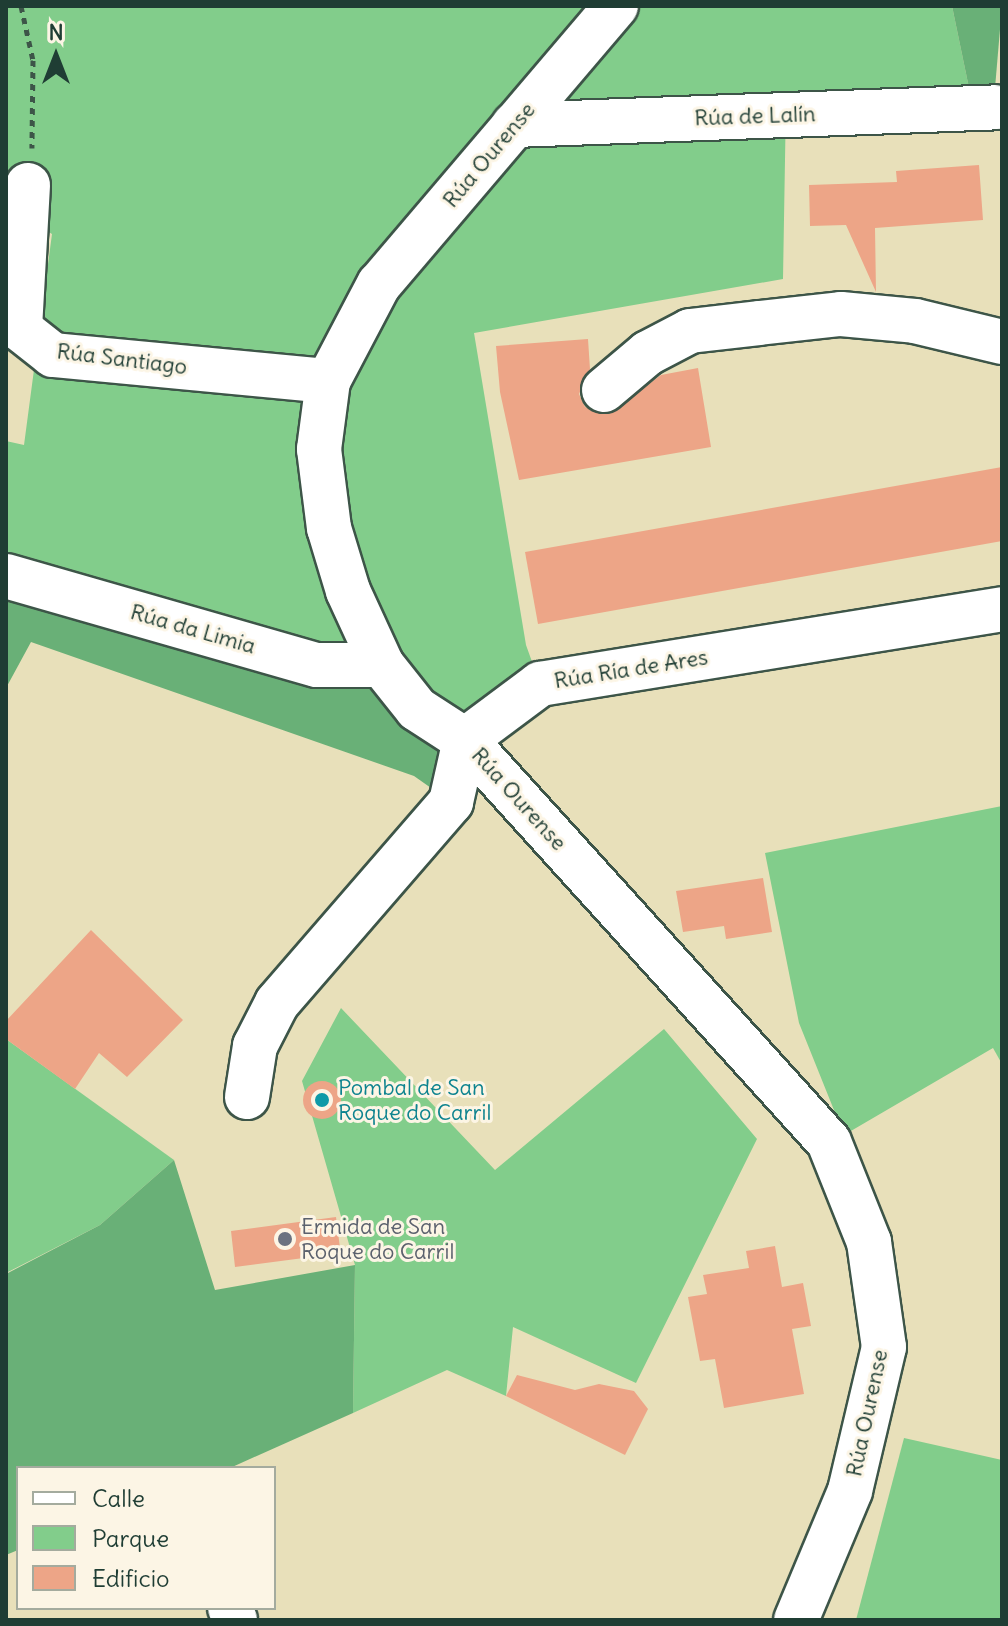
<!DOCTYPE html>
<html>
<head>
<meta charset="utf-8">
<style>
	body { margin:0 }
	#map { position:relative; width:1008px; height:1626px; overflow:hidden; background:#e8e0ba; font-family:Delius,sans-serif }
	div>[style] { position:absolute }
	.green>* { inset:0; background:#82cd8b }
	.forest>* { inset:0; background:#69b077 }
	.building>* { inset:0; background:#eda587 }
	.round { border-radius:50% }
	.path>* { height:5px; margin-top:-2.5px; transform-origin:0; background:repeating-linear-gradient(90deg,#3d5548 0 6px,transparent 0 12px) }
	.roads { filter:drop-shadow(2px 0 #3d5548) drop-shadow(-2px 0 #3d5548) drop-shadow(0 2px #3d5548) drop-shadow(0 -2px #3d5548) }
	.minor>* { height:44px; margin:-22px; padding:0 22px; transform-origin:22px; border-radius:22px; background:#fff }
	.dots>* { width:22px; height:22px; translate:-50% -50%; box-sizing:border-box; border:4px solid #fcf5e5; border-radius:50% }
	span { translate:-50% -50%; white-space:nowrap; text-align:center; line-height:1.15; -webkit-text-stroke:6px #fcf5e5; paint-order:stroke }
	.street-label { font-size:22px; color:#1f3d34 }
	.culture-label { font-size:22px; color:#0d838f }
	.left { translate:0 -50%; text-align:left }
	.worship-label { font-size:22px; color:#5b616d }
	.frame { position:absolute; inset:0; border:8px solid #1f3d34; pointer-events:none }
	.legend { position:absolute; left:16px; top:1466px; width:260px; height:144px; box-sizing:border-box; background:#fcf5e5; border:2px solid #a4ab9e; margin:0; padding:10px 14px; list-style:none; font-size:24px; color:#1f3d34 }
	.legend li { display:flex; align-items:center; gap:16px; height:40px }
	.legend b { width:40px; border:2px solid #a4ab9e }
	.north { position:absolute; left:16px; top:16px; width:80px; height:80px; -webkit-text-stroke:6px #fcf5e5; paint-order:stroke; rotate:0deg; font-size:22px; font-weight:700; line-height:32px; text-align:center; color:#1f3d34 }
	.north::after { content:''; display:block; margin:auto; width:28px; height:36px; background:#1f3d34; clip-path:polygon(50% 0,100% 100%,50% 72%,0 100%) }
</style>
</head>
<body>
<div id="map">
	<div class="green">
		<div style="clip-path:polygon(6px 6px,952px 6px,969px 88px,786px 101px,783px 279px,474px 333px,526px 645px,540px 684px,465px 740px,6px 576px,6px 441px,24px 445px,52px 234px,6px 206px)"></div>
		<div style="clip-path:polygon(1002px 806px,1002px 1064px,993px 1048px,844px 1135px,799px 1023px,765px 853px)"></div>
		<div style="clip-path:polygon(341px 1008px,495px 1170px,664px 1029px,757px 1139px,636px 1383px,513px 1327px,506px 1396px,447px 1370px,353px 1413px,355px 1265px,302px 1081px)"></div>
		<div style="clip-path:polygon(6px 1039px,174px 1160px,100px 1225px,6px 1273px)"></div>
		<div style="clip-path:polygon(904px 1438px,1002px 1460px,1002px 1620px,856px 1620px)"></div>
	</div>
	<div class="forest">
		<div style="clip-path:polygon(952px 6px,1002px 6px,995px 88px,969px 88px)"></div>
		<div style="clip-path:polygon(6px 576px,382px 665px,465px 740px,451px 802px,414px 776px,31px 642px,6px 688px)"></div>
		<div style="clip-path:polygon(174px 1160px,215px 1290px,355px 1265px,353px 1413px,230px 1468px,18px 1468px,18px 1550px,6px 1555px,6px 1274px,100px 1225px)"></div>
	</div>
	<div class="building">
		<div style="clip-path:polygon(979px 165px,983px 220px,875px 228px,876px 292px,846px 225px,810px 226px,809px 185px,897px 182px,896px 171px)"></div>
		<div style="clip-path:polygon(588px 339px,590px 369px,579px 394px,585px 407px,609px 414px,661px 375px,698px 368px,711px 447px,519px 480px,500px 392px,496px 346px)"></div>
		<div style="clip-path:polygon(1002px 467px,1002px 541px,538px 624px,525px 552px)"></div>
		<div style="clip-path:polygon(763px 878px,772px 932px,726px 939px,724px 926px,683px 932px,676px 891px)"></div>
		<div style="clip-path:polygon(91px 930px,183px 1020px,127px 1077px,99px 1053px,75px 1089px,6px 1039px,6px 1021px)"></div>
		<div class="round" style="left:303px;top:1081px;width:38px;height:38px"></div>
		<div style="clip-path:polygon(336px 1217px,340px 1248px,318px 1250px,319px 1256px,235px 1267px,231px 1231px)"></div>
		<div style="clip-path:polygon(775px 1246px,782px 1287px,803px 1283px,811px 1326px,792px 1329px,804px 1394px,724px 1408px,715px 1359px,700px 1361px,688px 1297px,707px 1294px,703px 1275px,749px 1268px,746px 1251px)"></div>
		<div style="clip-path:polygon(517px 1375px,575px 1390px,599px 1384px,634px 1391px,648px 1409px,625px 1455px,506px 1396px)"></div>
	</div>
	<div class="path">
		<div style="left:21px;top:6px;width:55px;rotate:77.5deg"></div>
		<div style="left:33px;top:60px;width:88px;rotate:90.7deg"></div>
	</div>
	<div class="roads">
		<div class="minor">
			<div style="left:616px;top:6px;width:365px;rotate:130.4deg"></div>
			<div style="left:379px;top:284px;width:110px;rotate:117.7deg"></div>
			<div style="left:328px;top:381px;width:69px;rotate:97.5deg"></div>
			<div style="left:319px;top:449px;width:80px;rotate:82.8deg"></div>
			<div style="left:329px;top:528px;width:66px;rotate:73.2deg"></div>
			<div style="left:348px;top:591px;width:81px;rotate:65.3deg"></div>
			<div style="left:382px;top:665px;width:56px;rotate:51.5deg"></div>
			<div style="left:417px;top:709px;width:57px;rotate:32.9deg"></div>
			<div style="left:465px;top:740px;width:542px;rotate:47.84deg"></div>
			<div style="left:829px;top:1142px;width:108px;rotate:68.2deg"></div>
			<div style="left:869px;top:1242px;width:106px;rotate:81.9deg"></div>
			<div style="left:884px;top:1347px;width:148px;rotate:103.3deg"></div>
			<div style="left:850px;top:1491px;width:140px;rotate:112.7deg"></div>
			<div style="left:514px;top:125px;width:482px;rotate:-2.1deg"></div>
			<div style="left:28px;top:185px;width:144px;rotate:93.2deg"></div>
			<div style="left:20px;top:329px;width:42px;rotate:38.2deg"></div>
			<div style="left:53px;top:355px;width:276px;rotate:5.4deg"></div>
			<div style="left:604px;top:390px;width:57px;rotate:-40.1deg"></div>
			<div style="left:648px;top:353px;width:47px;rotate:-27.6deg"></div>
			<div style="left:690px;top:331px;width:69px;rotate:-6.6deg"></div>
			<div style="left:759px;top:323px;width:82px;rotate:-6.3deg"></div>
			<div style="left:841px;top:314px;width:74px;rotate:5.4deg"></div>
			<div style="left:915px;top:321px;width:89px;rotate:13.6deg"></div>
			<div style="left:6px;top:576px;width:323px;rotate:16deg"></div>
			<div style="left:317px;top:665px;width:65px"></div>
			<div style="left:247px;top:1097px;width:52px;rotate:-81.1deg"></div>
			<div style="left:255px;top:1046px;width:48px;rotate:-62.9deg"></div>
			<div style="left:277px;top:1003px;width:266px;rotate:-49.1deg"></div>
			<div style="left:451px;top:802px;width:64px;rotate:-77.3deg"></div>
			<div style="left:465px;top:740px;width:94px;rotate:-36.7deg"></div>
			<div style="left:540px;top:684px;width:468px;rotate:-9.2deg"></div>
			<div style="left:230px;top:1608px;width:13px;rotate:67deg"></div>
		</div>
	</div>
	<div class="dots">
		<div style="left:322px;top:1100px;background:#0f9aa8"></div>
		<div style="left:285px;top:1239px;background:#6b7280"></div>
	</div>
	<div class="street-label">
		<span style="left:755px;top:116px;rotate:-2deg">Rúa de Lalín</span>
		<span style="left:489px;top:155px;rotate:-50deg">Rúa Ourense</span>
		<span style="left:122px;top:359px;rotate:7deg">Rúa Santiago</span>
		<span style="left:193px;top:629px;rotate:16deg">Rúa da Limia</span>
		<span style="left:631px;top:669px;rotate:-9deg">Rúa Ría de Ares</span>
		<span style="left:519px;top:799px;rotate:48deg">Rúa Ourense</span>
		<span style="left:867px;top:1413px;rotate:-78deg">Rúa Ourense</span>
	</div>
	<div class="culture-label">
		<span class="left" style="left:338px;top:1100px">Pombal de San<br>Roque do Carril</span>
	</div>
	<div class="worship-label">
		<span class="left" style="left:301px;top:1239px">Ermida de San<br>Roque do Carril</span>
	</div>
	<div class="frame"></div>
	<ul class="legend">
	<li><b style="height:10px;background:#fff"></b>Calle</li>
	<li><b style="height:22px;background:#82cd8b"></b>Parque</li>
	<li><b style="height:22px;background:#eda587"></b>Edificio</li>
	</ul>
	<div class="north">N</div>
</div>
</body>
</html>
